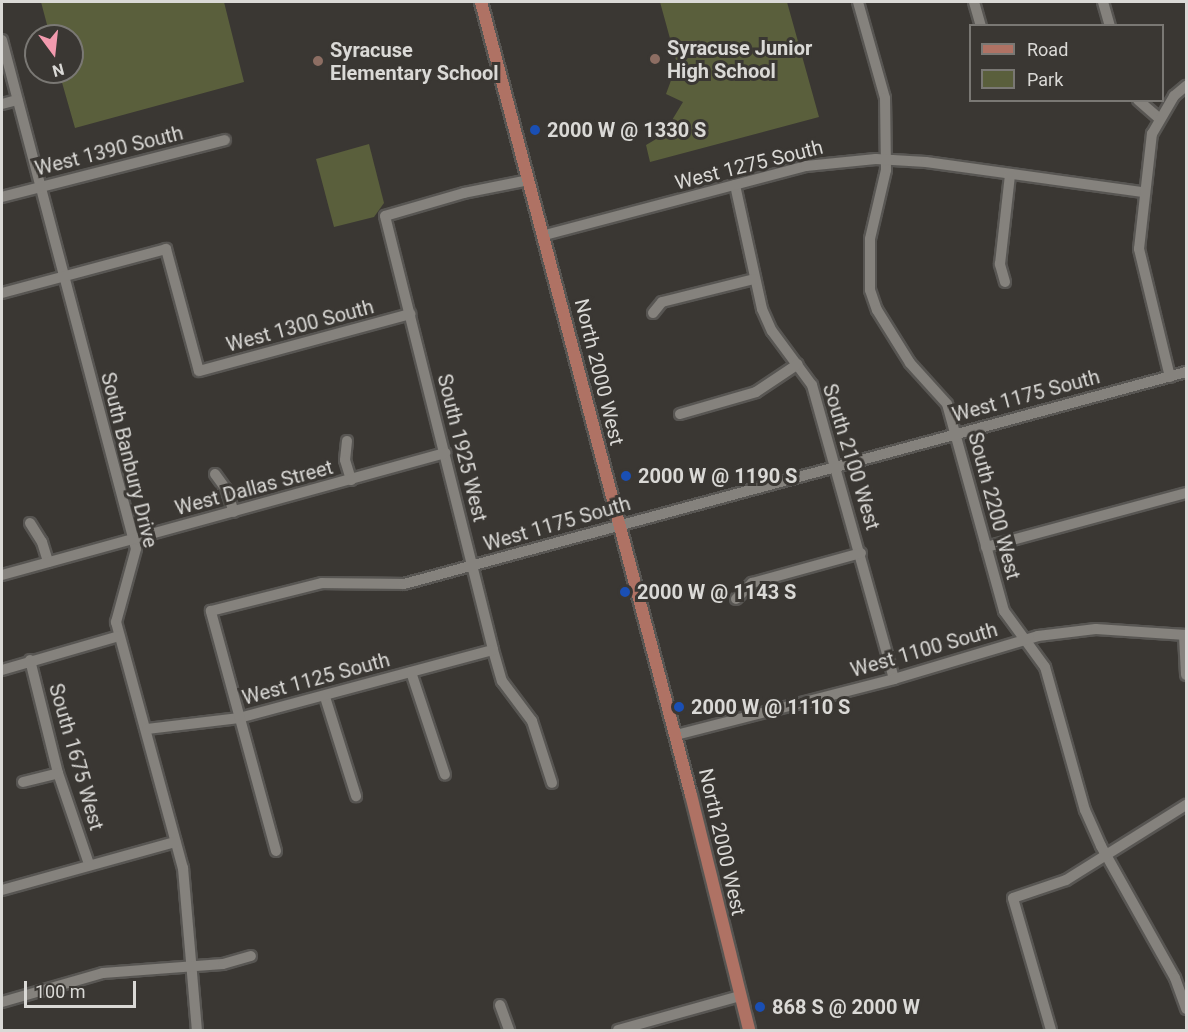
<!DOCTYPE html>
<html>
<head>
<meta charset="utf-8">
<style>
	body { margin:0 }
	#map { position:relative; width:1188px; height:1032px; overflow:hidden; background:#3a3733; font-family:Roboto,sans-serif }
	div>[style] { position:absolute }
	.green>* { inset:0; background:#5a5f3c }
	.roads { filter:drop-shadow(2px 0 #585653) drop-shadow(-2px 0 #585653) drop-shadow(0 2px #585653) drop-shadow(0 -2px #585653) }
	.minor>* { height:10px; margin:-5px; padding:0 5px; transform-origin:5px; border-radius:5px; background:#85827d }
	.major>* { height:12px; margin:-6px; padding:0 6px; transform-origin:6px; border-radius:6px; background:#af7264 }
	.dots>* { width:16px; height:16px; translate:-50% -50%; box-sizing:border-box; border:3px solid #3a3733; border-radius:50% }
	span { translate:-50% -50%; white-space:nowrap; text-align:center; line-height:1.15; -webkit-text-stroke:6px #3a3733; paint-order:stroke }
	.poi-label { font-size:20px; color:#dad9d6; font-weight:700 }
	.left { translate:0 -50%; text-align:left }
	.street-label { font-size:20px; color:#dad9d6 }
	.frame { position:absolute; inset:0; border:3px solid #dad9d6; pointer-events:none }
	.legend { position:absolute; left:969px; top:24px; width:195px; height:78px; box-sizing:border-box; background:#3a3733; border:2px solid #7a7874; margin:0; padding:8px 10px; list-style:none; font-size:18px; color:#dad9d6 }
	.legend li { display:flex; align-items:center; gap:12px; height:30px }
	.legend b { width:30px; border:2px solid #7a7874 }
	.north { position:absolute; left:24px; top:24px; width:60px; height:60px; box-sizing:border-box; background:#3a3733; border:2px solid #7a7874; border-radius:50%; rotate:165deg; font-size:16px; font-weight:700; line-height:24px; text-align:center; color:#dad9d6 }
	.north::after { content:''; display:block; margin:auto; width:21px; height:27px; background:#f29aae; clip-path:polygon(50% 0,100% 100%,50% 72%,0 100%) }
	.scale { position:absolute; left:24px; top:981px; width:112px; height:27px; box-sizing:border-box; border:3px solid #dad9d6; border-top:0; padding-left:8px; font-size:18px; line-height:21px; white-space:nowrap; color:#dad9d6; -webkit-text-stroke:4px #3a3733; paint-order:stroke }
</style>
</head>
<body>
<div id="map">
	<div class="green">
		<div style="clip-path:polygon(41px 2px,224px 2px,244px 82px,75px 128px,59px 72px,72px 72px,72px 36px,50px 36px)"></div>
		<div style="clip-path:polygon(660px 2px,787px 2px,819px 117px,650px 162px,646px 145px,663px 135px,683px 102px,666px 94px,677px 64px)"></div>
		<div style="clip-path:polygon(369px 144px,384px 203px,374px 217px,334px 227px,316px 159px)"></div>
	</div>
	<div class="roads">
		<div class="minor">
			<div style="left:858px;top:2px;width:100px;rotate:74.3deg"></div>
			<div style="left:885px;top:98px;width:72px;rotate:89.2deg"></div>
			<div style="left:886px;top:170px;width:71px;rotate:103.1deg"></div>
			<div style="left:870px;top:239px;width:51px;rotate:90deg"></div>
			<div style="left:870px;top:290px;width:21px;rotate:71deg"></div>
			<div style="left:877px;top:310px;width:62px;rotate:58.1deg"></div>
			<div style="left:910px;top:363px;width:55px;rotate:47.9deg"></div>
			<div style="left:947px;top:404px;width:215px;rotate:74.6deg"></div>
			<div style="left:1004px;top:611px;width:69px;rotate:53.8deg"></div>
			<div style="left:1045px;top:667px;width:148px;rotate:74.4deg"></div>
			<div style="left:1085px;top:810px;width:39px;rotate:66deg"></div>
			<div style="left:1101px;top:846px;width:151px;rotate:60.7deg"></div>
			<div style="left:1175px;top:978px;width:33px;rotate:70deg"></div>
			<div style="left:974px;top:2px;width:25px;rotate:74deg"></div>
			<div style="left:1103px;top:2px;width:25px;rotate:74deg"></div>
			<div style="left:2px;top:40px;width:526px;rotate:75.25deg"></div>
			<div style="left:136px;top:549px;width:76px;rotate:105.3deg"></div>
			<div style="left:116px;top:622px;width:255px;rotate:74.8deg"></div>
			<div style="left:183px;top:868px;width:163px;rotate:85.1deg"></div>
			<div style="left:1138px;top:100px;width:28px;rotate:41deg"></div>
			<div style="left:2px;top:104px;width:16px;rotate:-15deg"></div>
			<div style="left:529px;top:180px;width:66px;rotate:168.7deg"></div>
			<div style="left:464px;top:193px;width:82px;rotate:163.8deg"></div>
			<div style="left:385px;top:216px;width:447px;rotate:76deg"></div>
			<div style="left:493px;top:650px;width:32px;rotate:74deg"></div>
			<div style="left:502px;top:681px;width:50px;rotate:53.1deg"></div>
			<div style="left:532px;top:721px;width:65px;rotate:72.1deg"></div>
			<div style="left:735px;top:185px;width:127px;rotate:77.7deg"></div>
			<div style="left:762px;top:309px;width:24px;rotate:66deg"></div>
			<div style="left:772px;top:331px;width:67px;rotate:53.5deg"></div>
			<div style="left:812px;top:385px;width:305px;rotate:74.4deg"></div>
			<div style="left:2px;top:197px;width:230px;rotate:-14.3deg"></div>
			<div style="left:545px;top:235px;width:270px;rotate:-14.8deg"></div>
			<div style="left:806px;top:166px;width:70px;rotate:-5.7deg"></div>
			<div style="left:876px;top:159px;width:50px;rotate:3.4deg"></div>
			<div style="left:926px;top:162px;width:219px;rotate:7.9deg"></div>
			<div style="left:1005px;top:282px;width:19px;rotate:-106deg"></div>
			<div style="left:1000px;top:264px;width:90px;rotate:-83.6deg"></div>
			<div style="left:2px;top:293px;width:170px;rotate:-15deg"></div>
			<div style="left:166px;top:249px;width:126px;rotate:74.9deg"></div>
			<div style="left:199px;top:371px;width:219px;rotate:-15.1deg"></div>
			<div style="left:653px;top:313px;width:14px;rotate:-51deg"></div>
			<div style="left:662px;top:302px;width:95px;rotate:-14deg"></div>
			<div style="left:1170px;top:377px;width:132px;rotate:-103.6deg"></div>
			<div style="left:1139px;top:249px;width:116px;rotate:-83.6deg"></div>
			<div style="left:1152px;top:134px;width:44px;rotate:-59.9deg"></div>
			<div style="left:1174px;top:96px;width:16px;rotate:-40deg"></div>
			<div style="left:680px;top:414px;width:79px;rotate:-16.1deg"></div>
			<div style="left:756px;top:392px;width:50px;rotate:-33.7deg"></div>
			<div style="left:347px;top:441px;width:19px;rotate:96deg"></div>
			<div style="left:345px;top:460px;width:21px;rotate:73deg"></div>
			<div style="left:215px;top:474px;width:19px;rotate:54deg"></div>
			<div style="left:226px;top:489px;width:24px;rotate:71deg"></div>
			<div style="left:30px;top:523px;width:22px;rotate:58deg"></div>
			<div style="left:42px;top:542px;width:21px;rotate:73deg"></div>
			<div style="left:986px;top:547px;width:207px;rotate:-15.1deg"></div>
			<div style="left:2px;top:575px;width:460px;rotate:-15.4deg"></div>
			<div style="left:736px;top:599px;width:23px;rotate:-45deg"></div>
			<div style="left:752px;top:583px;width:113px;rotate:-15.4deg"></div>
			<div style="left:1184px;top:635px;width:40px;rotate:87.1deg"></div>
			<div style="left:30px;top:660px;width:116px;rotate:76.1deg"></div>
			<div style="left:58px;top:773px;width:96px;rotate:71.2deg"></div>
			<div style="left:2px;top:670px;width:122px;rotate:-16.2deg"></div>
			<div style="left:411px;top:672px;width:108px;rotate:71.7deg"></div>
			<div style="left:325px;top:697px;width:104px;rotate:72.6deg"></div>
			<div style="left:147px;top:729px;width:93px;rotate:-6.8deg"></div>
			<div style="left:239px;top:718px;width:263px;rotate:-15deg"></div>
			<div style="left:676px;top:735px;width:225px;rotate:-14.4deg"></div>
			<div style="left:894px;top:679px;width:150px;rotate:-16.6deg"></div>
			<div style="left:1038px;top:636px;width:58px;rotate:-6.9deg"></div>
			<div style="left:1096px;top:629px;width:90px;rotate:3.8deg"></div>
			<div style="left:23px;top:782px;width:36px;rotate:-14deg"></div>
			<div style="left:276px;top:851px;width:249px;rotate:-105.2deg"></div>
			<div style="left:211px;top:611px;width:114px;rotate:-14.2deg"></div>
			<div style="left:322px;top:583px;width:82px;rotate:0.7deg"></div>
			<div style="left:404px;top:584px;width:810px;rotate:-15.17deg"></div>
			<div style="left:2px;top:890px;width:180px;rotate:-15.5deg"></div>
			<div style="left:2px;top:1002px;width:105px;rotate:-16deg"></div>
			<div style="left:103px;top:973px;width:120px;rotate:-4.3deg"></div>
			<div style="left:223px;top:964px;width:29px;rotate:-16deg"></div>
			<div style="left:500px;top:1005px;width:27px;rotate:70deg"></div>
			<div style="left:618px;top:1030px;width:127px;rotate:-15.6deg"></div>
			<div style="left:1051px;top:1030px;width:137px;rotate:-106.1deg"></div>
			<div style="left:1013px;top:898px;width:56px;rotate:-18.8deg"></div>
			<div style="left:1066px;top:880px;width:142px;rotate:-32deg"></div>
		</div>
		<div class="major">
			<div style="left:481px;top:2px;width:820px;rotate:75.17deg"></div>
			<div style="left:691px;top:795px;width:242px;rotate:76.1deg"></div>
		</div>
	</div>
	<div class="dots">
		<div style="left:655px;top:59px;background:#8d6e63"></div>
		<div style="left:318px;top:61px;background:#8d6e63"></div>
		<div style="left:535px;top:130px;background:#1a4fb4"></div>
		<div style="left:626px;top:476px;background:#1a4fb4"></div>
		<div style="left:625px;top:592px;background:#1a4fb4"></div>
		<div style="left:679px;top:707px;background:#1a4fb4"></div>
		<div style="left:760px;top:1007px;background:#1a4fb4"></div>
	</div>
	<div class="poi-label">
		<span class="left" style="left:667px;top:60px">Syracuse Junior<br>High School</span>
		<span class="left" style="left:330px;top:62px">Syracuse<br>Elementary School</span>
		<span class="left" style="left:547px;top:130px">2000 W @ 1330 S</span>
		<span class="left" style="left:638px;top:476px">2000 W @ 1190 S</span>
		<span class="left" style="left:637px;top:592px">2000 W @ 1143 S</span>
		<span class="left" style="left:691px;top:707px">2000 W @ 1110 S</span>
		<span class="left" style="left:772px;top:1007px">868 S @ 2000 W</span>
	</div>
	<div class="street-label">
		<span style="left:109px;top:151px;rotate:-14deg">West 1390 South</span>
		<span style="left:749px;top:165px;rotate:-14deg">West 1275 South</span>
		<span style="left:300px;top:326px;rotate:-15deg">West 1300 South</span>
		<span style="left:599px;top:372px;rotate:76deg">North 2000 West</span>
		<span style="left:1026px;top:396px;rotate:-15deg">West 1175 South</span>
		<span style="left:462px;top:448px;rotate:76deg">South 1925 West</span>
		<span style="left:851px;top:457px;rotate:73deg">South 2100 West</span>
		<span style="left:129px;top:460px;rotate:76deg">South Banbury Drive</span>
		<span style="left:254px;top:488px;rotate:-15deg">West Dallas Street</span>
		<span style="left:994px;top:506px;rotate:75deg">South 2200 West</span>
		<span style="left:557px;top:524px;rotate:-16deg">West 1175 South</span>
		<span style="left:924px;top:650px;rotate:-16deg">West 1100 South</span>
		<span style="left:316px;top:679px;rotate:-15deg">West 1125 South</span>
		<span style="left:76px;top:757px;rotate:74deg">South 1675 West</span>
		<span style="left:722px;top:842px;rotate:77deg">North 2000 West</span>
	</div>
	<div class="frame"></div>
	<ul class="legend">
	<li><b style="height:8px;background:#af7264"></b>Road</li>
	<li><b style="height:16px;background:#5a5f3c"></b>Park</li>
	</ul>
	<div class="north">N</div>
	<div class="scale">100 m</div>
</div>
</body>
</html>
